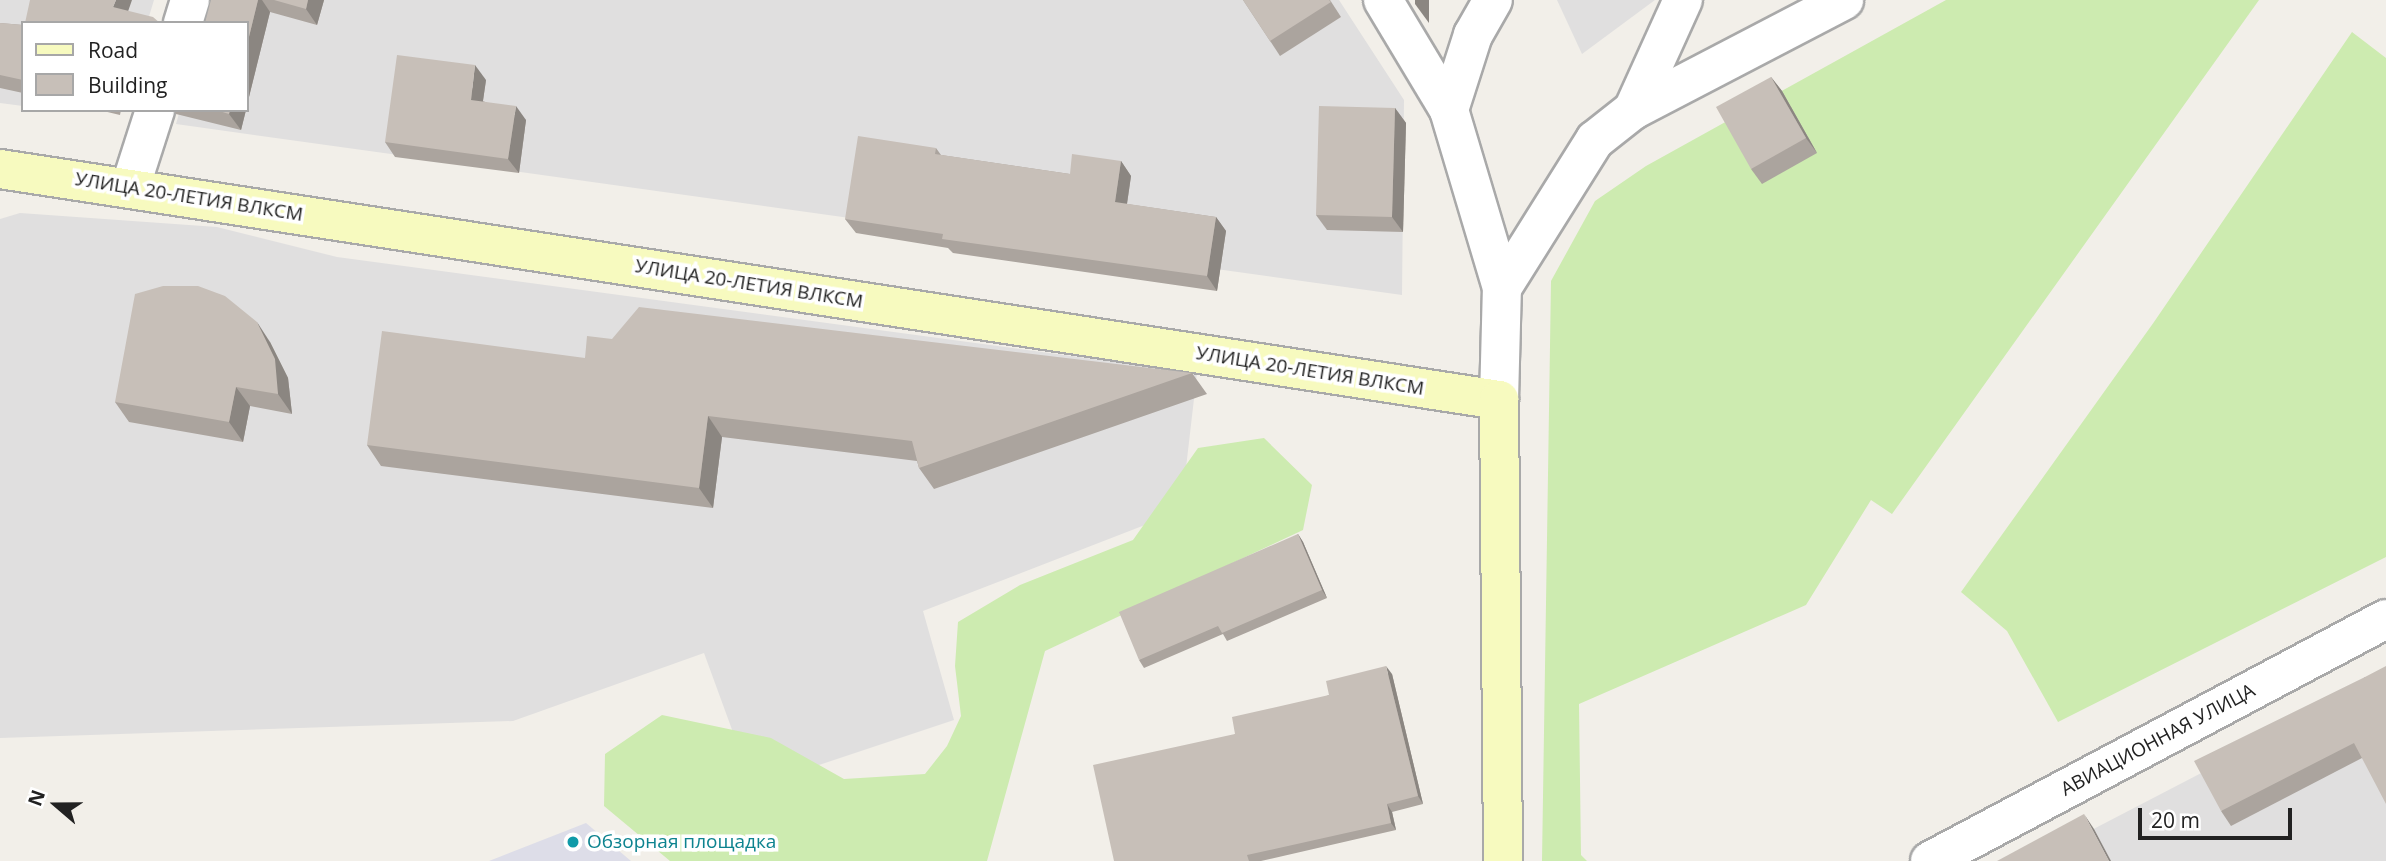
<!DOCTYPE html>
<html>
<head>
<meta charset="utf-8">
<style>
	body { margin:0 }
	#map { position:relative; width:2386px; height:861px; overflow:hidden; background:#f2efe9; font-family:"Open Sans",sans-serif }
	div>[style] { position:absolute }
	.residential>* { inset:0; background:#e0dfdf }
	.grass>* { inset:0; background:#cdebb0 }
	.plaza>* { inset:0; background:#dddde8 }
	.roads { filter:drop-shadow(2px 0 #a9a9a9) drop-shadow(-2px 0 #a9a9a9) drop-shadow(0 2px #a9a9a9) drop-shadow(0 -2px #a9a9a9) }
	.street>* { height:38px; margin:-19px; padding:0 19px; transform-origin:19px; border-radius:19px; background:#fff }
	.secondary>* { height:38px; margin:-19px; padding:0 19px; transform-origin:19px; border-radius:19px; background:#f7fabf }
	.wall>* { inset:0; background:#aba49e }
	.shaded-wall>* { inset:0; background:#8b8681 }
	.building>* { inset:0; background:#c7bfb8 }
	.dots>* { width:19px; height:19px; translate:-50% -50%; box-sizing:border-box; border:4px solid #fff; border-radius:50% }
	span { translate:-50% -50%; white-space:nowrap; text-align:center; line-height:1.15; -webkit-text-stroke:7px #fff; paint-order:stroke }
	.street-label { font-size:19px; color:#222 }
	.culture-label { font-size:19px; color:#0d838f }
	.left { translate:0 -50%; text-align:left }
	.legend { position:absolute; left:21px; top:21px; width:228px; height:91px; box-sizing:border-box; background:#fff; border:2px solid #a7a7a7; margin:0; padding:9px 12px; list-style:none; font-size:21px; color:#222 }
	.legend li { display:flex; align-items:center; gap:14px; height:35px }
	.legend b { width:35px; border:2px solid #a7a7a7 }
	.north { position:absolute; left:21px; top:770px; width:70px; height:70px; -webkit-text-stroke:5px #fff; paint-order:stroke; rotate:290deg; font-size:19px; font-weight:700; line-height:28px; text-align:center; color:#222 }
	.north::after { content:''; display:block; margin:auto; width:24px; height:32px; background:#222; clip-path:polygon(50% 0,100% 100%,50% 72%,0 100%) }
	.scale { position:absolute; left:2138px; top:808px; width:154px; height:32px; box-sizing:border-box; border:4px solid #222; border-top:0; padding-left:9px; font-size:21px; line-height:24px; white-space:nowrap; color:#222; -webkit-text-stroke:5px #fff; paint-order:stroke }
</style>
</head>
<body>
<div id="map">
	<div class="residential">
		<div style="clip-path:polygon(0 0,154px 0,147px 23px,23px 23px,23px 106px,0 103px)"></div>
		<div style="clip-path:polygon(216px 0,1339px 0,1404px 100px,1402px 295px,176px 124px,180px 110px,247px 110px,247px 23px)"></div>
		<div style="clip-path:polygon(1557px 0,1655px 0,1582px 54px)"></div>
		<div style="clip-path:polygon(20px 213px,217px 227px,337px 257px,1197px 373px,1181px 511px,923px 611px,954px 720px,753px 787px,704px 653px,513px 721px,0 738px,0 219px)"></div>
		<div style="clip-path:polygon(2386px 677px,2386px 861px,2032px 861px)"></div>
	</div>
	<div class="grass">
		<div style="clip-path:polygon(1946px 0,2259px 0,1892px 514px,1871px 500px,1806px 605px,1579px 704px,1581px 855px,1587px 861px,1542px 861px,1551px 281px,1595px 201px,1646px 166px)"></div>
		<div style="clip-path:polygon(2352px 32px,2386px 58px,2386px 557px,2058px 722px,2007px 631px,1961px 592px,2154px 322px)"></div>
		<div style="clip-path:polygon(1264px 438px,1312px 485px,1303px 530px,1045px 651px,987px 861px,670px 861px,604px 806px,605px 754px,662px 715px,771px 738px,844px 779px,925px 774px,947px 746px,961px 716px,955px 666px,958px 622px,1020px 585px,1133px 540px,1198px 448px)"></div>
	</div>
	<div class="plaza">
		<div style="clip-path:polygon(586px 823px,631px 861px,489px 861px)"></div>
	</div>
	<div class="roads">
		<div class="street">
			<div style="left:1383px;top:0;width:128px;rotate:59deg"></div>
			<div style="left:1449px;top:110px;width:186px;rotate:73.4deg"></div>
			<div style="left:183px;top:23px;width:24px;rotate:-73deg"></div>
			<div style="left:1449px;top:110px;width:79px;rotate:-72.3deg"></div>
			<div style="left:1473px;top:35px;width:40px;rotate:-60.3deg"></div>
			<div style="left:1633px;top:110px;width:121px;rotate:-65.6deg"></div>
			<div style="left:130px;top:188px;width:82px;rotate:-72.2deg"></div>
			<div style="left:1499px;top:400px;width:112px;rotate:-88.5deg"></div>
			<div style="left:1502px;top:288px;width:175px;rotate:-57.9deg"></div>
			<div style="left:1595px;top:140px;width:48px;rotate:-38.3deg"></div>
			<div style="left:1633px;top:110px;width:238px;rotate:-27.5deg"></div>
			<div style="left:1930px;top:861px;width:516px;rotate:-27.95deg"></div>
		</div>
		<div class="secondary">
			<div style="left:0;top:169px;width:1517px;rotate:8.76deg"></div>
			<div style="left:1499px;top:400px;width:461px;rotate:89.5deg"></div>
		</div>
	</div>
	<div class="wall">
		<div style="clip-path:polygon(211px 0,324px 0,317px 25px,270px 12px,247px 105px,247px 23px)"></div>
		<div style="clip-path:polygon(1243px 0,1330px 0,1341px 17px,1280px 56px)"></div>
		<div style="clip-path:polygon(0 23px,23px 25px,23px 93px,0 88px)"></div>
		<div style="clip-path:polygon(1771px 77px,1782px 91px,1817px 153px,1762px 184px,1751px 169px)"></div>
		<div style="clip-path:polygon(486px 80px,483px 101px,526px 120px,519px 173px,395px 157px,385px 142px)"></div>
		<div style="clip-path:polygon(1395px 108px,1406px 123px,1403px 232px,1327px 230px,1316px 215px)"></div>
		<div style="clip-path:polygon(99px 110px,121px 110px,120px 115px)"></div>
		<div style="clip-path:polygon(174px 110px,246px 110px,241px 130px,176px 114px)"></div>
		<div style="clip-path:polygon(936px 148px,941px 155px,1070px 174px,1121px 161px,1131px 176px,1127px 204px,1216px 217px,1226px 231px,1217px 291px,953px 253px,948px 248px,856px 233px,845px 219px)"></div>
		<div style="clip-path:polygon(612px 339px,1192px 373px,1207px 394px,934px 489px,919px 468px,917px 461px,722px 437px,713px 508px,381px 466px,367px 445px,585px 358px)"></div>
		<div style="clip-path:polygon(270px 342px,288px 378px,292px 414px,250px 406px,243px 442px,129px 422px,115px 402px)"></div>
		<div style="clip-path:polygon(1298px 534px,1303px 542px,1327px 598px,1227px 641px,1223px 634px,1144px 668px,1139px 660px)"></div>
		<div style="clip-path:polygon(1392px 674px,1423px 804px,1392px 812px,1396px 830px,1261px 861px,1114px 861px,1235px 734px,1329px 695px)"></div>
		<div style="clip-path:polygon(2365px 677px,2362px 758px,2231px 826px,2221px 811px)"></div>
	</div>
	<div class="shaded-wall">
		<div style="clip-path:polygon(116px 0,132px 0,124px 23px,113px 7px)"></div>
		<div style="clip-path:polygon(258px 0,262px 0,270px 12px,247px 105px,247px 45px)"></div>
		<div style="clip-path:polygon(308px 0,324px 0,317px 25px,306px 9px)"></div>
		<div style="clip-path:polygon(1415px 0,1429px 0,1429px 23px,1415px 4px)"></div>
		<div style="clip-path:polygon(475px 65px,486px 80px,481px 114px,471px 100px)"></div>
		<div style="clip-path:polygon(1771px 77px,1782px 91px,1817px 153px,1806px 138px)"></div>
		<div style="clip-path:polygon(516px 106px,526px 120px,519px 173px,508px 159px)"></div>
		<div style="clip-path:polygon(1395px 108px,1406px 123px,1403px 232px,1392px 217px)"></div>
		<div style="clip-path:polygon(230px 110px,246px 110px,241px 130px,229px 114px)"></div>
		<div style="clip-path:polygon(1121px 161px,1131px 176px,1125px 217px,1115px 202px)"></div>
		<div style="clip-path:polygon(1216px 217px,1226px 231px,1217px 291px,1207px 276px)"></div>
		<div style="clip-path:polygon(257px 322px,270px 342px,288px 378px,292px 414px,278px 394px)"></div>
		<div style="clip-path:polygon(236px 387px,250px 406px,243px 442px,229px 422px)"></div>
		<div style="clip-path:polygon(708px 416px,722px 437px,713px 508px,699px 488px)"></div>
		<div style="clip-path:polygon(1298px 534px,1303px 542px,1327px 598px,1322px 590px)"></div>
		<div style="clip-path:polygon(1386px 666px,1392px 674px,1423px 804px,1418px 796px)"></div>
		<div style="clip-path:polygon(1387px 804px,1392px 812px,1396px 830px,1391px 823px)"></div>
		<div style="clip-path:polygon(2084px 814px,2094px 829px,2111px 861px,2109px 861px)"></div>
	</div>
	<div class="building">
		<div style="clip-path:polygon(30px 0,116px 0,113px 7px,153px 17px,160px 23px,25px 23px)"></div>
		<div style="clip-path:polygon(211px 0,258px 0,247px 45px,247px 23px,205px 23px)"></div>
		<div style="clip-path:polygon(274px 0,308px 0,306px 9px)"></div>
		<div style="clip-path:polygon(1243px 0,1329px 0,1331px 2px,1270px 41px)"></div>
		<div style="clip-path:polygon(0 23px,23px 25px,23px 80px,0 75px)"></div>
		<div style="clip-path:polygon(397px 55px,475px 65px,471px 100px,516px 106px,508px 159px,385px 142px)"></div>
		<div style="clip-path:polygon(1771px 77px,1806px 138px,1751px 169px,1716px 107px)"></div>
		<div style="clip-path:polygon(1319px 106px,1395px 108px,1392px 217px,1316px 215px)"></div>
		<div style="clip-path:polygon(216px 110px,230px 110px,229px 114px)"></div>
		<div style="clip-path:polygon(858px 136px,936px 148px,935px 154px,1070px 174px,1072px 154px,1121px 161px,1115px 202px,1216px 217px,1207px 276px,942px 239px,943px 234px,845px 219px)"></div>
		<div style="clip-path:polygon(163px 286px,198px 286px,225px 296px,257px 322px,275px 359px,278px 394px,236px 387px,229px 422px,115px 402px,135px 294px)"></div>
		<div style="clip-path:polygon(639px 307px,1192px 373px,919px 468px,912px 441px,708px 416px,699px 488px,367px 445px,382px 331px,585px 358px,587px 336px,612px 339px)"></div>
		<div style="clip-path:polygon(1298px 534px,1322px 590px,1222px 633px,1218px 626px,1139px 660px,1119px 612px)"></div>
		<div style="clip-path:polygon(1386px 666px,1418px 796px,1387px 804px,1391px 823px,1247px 855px,1249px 861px,1114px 861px,1093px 765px,1235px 734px,1232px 717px,1329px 695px,1326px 681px)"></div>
		<div style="clip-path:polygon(2386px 666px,2386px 804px,2354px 743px,2221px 811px,2194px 761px,2365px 677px)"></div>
		<div style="clip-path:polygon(2084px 814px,2109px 861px,1997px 861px)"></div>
	</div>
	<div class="dots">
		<div style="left:573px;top:842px;background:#0f9aa8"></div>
	</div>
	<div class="street-label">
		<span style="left:189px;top:197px;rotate:9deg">УЛИЦА 20-ЛЕТИЯ ВЛКСМ</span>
		<span style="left:749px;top:284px;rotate:9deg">УЛИЦА 20-ЛЕТИЯ ВЛКСМ</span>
		<span style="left:1310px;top:371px;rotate:9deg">УЛИЦА 20-ЛЕТИЯ ВЛКСМ</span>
		<span style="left:2158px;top:740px;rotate:-28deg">АВИАЦИОННАЯ УЛИЦА</span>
	</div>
	<div class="culture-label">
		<span class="left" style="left:587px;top:842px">Обзорная площадка</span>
	</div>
	<ul class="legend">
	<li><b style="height:9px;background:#f7fabf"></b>Road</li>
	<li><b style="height:19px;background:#c7bfb8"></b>Building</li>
	</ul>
	<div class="north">N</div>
	<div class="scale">20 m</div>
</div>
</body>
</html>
